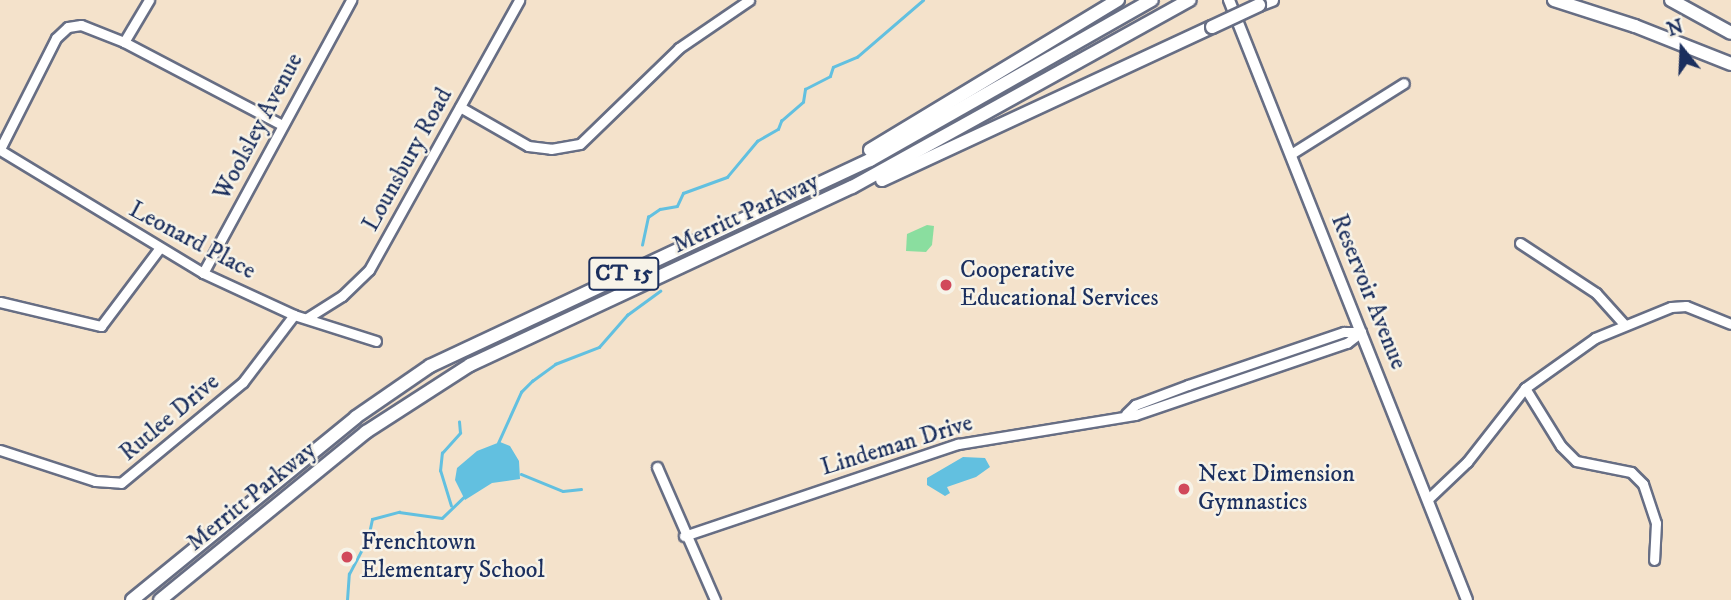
<!DOCTYPE html>
<html>
<head>
<meta charset="utf-8">
<style>
	body { margin:0 }
	#map { position:relative; width:1731px; height:600px; overflow:hidden; background:#f4e2cb; font-family:"IM FELL DW Pica",serif }
	div>[style] { position:absolute }
	.green>* { inset:0; background:#8ade9f }
	.water>* { inset:0; background:#62c0e0 }
	.stream>* { height:2.5px; margin:-1.25px; padding:0 1.25px; transform-origin:1.25px; border-radius:1.25px; background:#62c0e0 }
	.roads { filter:drop-shadow(2px 0 #676e84) drop-shadow(-2px 0 #676e84) drop-shadow(0 2px #676e84) drop-shadow(0 -2px #676e84) }
	.minor>* { height:9px; margin:-4.5px; padding:0 4.5px; transform-origin:4.5px; border-radius:4.5px; background:#fff }
	.major>* { height:10px; margin:-5px; padding:0 5px; transform-origin:5px; border-radius:5px; background:#fff }
	.highway>* { height:12px; margin:-6px; padding:0 6px; transform-origin:6px; border-radius:6px; background:#fff }
	.bridges { filter:drop-shadow(2px 0 #676e84) drop-shadow(-2px 0 #676e84) drop-shadow(0 2px #676e84) drop-shadow(0 -2px #676e84) }
	.highway-bridge>* { height:12px; margin:-6px; padding:0 6px; transform-origin:6px; border-radius:6px; background:#fff }
	.dots>* { width:19px; height:19px; translate:-50% -50%; box-sizing:border-box; border:4px solid #f7f3e8; border-radius:50% }
	span { translate:-50% -50%; white-space:nowrap; text-align:center; line-height:1.15; -webkit-text-stroke:5px #f7f3e8; paint-order:stroke }
	.shield-label span { padding:2px 5px; background:#f7f3e8; border:2px solid; border-radius:5px; -webkit-text-stroke-width:0 }
	.shield-label { font-size:23px; color:#1b2f5e; font-weight:700 }
	.street-label { font-size:24px; color:#1b2f5e }
	.poi-label { font-size:24px; color:#1b2f5e }
	.left { translate:0 -50%; text-align:left }
	.north { position:absolute; left:1647px; top:14px; width:70px; height:70px; -webkit-text-stroke:5px #f7f3e8; paint-order:stroke; rotate:342deg; font-size:19px; font-weight:700; line-height:28px; text-align:center; color:#1b2f5e }
	.north::after { content:''; display:block; margin:auto; width:24px; height:32px; background:#1b2f5e; clip-path:polygon(50% 0,100% 100%,50% 72%,0 100%) }
</style>
</head>
<body>
<div id="map">
	<div class="green">
		<div style="clip-path:polygon(927px 225px,934px 226px,932px 245px,926px 252px,906px 251px,907px 234px)"></div>
	</div>
	<div class="water">
		<div style="clip-path:polygon(500px 442px,510px 446px,519px 461px,520px 479px,492px 483px,465px 500px,455px 480px,457px 468px,477px 451px)"></div>
		<div style="clip-path:polygon(963px 457px,985px 458px,990px 467px,976px 477px,947px 487px,950px 493px,945px 496px,927px 485px,927px 478px)"></div>
	</div>
	<div class="stream">
		<div style="left:642px;top:245px;width:29px;rotate:-78deg"></div>
		<div style="left:648px;top:217px;width:14px;rotate:-34deg"></div>
		<div style="left:660px;top:209px;width:17px;rotate:-10deg"></div>
		<div style="left:677px;top:206px;width:14px;rotate:-65deg"></div>
		<div style="left:683px;top:193px;width:47px;rotate:-20deg"></div>
		<div style="left:727px;top:177px;width:47px;rotate:-50.2deg"></div>
		<div style="left:757px;top:141px;width:24px;rotate:-30deg"></div>
		<div style="left:778px;top:129px;width:9px;rotate:-69deg"></div>
		<div style="left:781px;top:121px;width:29px;rotate:-41deg"></div>
		<div style="left:803px;top:102px;width:13px;rotate:-81deg"></div>
		<div style="left:805px;top:89px;width:28px;rotate:-27deg"></div>
		<div style="left:830px;top:76px;width:9px;rotate:-72deg"></div>
		<div style="left:833px;top:67px;width:26px;rotate:-23deg"></div>
		<div style="left:857px;top:57px;width:87px;rotate:-40.8deg"></div>
		<div style="left:498px;top:443px;width:56px;rotate:-65.7deg"></div>
		<div style="left:521px;top:392px;width:16px;rotate:-45deg"></div>
		<div style="left:532px;top:381px;width:29px;rotate:-36deg"></div>
		<div style="left:555px;top:364px;width:47px;rotate:-21.1deg"></div>
		<div style="left:599px;top:347px;width:43px;rotate:-48.8deg"></div>
		<div style="left:627px;top:315px;width:41px;rotate:-36deg"></div>
		<div style="left:521px;top:474px;width:45px;rotate:22deg"></div>
		<div style="left:563px;top:491px;width:18px;rotate:-6deg"></div>
		<div style="left:451px;top:506px;width:37px;rotate:-107deg"></div>
		<div style="left:440px;top:471px;width:18px;rotate:-84deg"></div>
		<div style="left:442px;top:453px;width:27px;rotate:-48deg"></div>
		<div style="left:460px;top:433px;width:11px;rotate:-95deg"></div>
		<div style="left:347px;top:600px;width:26px;rotate:-86deg"></div>
		<div style="left:349px;top:574px;width:41px;rotate:-62.2deg"></div>
		<div style="left:368px;top:538px;width:19px;rotate:-78deg"></div>
		<div style="left:372px;top:519px;width:28px;rotate:-15deg"></div>
		<div style="left:399px;top:512px;width:43px;rotate:7.9deg"></div>
		<div style="left:442px;top:518px;width:32px;rotate:-44deg"></div>
	</div>
	<div class="roads">
		<div class="minor">
			<div style="left:124px;top:42px;width:49px;rotate:-59.2deg"></div>
			<div style="left:460px;top:107px;width:78px;rotate:29.8deg"></div>
			<div style="left:528px;top:146px;width:23px;rotate:7deg"></div>
			<div style="left:551px;top:149px;width:29px;rotate:-10deg"></div>
			<div style="left:580px;top:144px;width:138px;rotate:-44.1deg"></div>
			<div style="left:679px;top:48px;width:85px;rotate:-34.4deg"></div>
			<div style="left:0;top:149px;width:124px;rotate:-63.2deg"></div>
			<div style="left:56px;top:38px;width:16px;rotate:-43deg"></div>
			<div style="left:68px;top:27px;width:13px;rotate:-9deg"></div>
			<div style="left:81px;top:25px;width:46px;rotate:21.6deg"></div>
			<div style="left:124px;top:42px;width:176px;rotate:27.7deg"></div>
			<div style="left:0;top:150px;width:237px;rotate:31.2deg"></div>
			<div style="left:203px;top:273px;width:100px;rotate:24.8deg"></div>
			<div style="left:294px;top:315px;width:86px;rotate:17.6deg"></div>
			<div style="left:1291px;top:154px;width:133px;rotate:-32.1deg"></div>
			<div style="left:1520px;top:243px;width:91px;rotate:33.3deg"></div>
			<div style="left:1596px;top:293px;width:42px;rotate:47.9deg"></div>
			<div style="left:203px;top:273px;width:311px;rotate:-61.5deg"></div>
			<div style="left:0;top:302px;width:104px;rotate:13.4deg"></div>
			<div style="left:101px;top:326px;width:96px;rotate:-53deg"></div>
			<div style="left:307px;top:318px;width:41px;rotate:-32.2deg"></div>
			<div style="left:342px;top:296px;width:37px;rotate:-44deg"></div>
			<div style="left:369px;top:270px;width:309px;rotate:-60.9deg"></div>
			<div style="left:1525px;top:388px;width:68px;rotate:58.2deg"></div>
			<div style="left:1561px;top:446px;width:21px;rotate:45deg"></div>
			<div style="left:1576px;top:461px;width:56px;rotate:11.3deg"></div>
			<div style="left:1631px;top:472px;width:17px;rotate:45deg"></div>
			<div style="left:1643px;top:484px;width:41px;rotate:71.6deg"></div>
			<div style="left:1656px;top:523px;width:37px;rotate:93deg"></div>
			<div style="left:1126px;top:414px;width:13px;rotate:-45deg"></div>
			<div style="left:1135px;top:405px;width:57px;rotate:-20.7deg"></div>
			<div style="left:1188px;top:385px;width:165px;rotate:-18.8deg"></div>
			<div style="left:1344px;top:332px;width:17px"></div>
			<div style="left:0;top:450px;width:100px;rotate:18.1deg"></div>
			<div style="left:95px;top:481px;width:26px;rotate:4deg"></div>
			<div style="left:121px;top:483px;width:158px;rotate:-39.6deg"></div>
			<div style="left:243px;top:382px;width:84px;rotate:-52.7deg"></div>
			<div style="left:657px;top:467px;width:145px;rotate:66.4deg"></div>
			<div style="left:1428px;top:499px;width:54px;rotate:-43.5deg"></div>
			<div style="left:1467px;top:462px;width:94px;rotate:-51.9deg"></div>
			<div style="left:1525px;top:388px;width:86px;rotate:-35.5deg"></div>
			<div style="left:1595px;top:338px;width:82px;rotate:-22.2deg"></div>
			<div style="left:1671px;top:307px;width:15px;rotate:-4deg"></div>
			<div style="left:1686px;top:306px;width:48px;rotate:21.8deg"></div>
			<div style="left:684px;top:536px;width:289px;rotate:-18.6deg"></div>
			<div style="left:958px;top:444px;width:179px;rotate:-9.3deg"></div>
			<div style="left:1135px;top:415px;width:224px;rotate:-18.8deg"></div>
			<div style="left:1347px;top:343px;width:18px;rotate:-38deg"></div>
		</div>
		<div class="major">
			<div style="left:1229px;top:0;width:645px;rotate:68.36deg"></div>
		</div>
		<div class="highway">
			<div style="left:1554px;top:0;width:85px;rotate:17.8deg"></div>
			<div style="left:1635px;top:26px;width:103px;rotate:21.6deg"></div>
			<div style="left:1671px;top:0;width:68px;rotate:28.8deg"></div>
			<div style="left:1259px;top:5px;width:14px;rotate:-21deg"></div>
			<div style="left:870px;top:150px;width:290px;rotate:-31.2deg"></div>
			<div style="left:882px;top:180px;width:364px;rotate:-24.9deg"></div>
			<div style="left:132px;top:600px;width:289px;rotate:-39.2deg"></div>
			<div style="left:356px;top:417px;width:90px;rotate:-34.6deg"></div>
			<div style="left:430px;top:366px;width:486px;rotate:-25.1deg"></div>
			<div style="left:870px;top:160px;width:324px;rotate:-29.6deg"></div>
			<div style="left:160px;top:600px;width:266px;rotate:-39.2deg"></div>
			<div style="left:366px;top:432px;width:124px;rotate:-32.8deg"></div>
			<div style="left:470px;top:365px;width:421px;rotate:-25deg"></div>
			<div style="left:852px;top:187px;width:386px;rotate:-29deg"></div>
		</div>
	</div>
	<div class="bridges">
		<div class="highway-bridge">
			<div style="left:1212px;top:27px;width:52px;rotate:-25.1deg"></div>
		</div>
	</div>
	<div class="dots">
		<div style="left:946px;top:285px;background:#d1495b"></div>
		<div style="left:1184px;top:489px;background:#d1495b"></div>
		<div style="left:347px;top:557px;background:#d1495b"></div>
	</div>
	<div class="shield-label">
		<span style="left:624px;top:274px">CT 15</span>
	</div>
	<div class="street-label">
		<span style="left:259px;top:127px;rotate:-62deg">Woolsley Avenue</span>
		<span style="left:408px;top:160px;rotate:-61deg">Lounsbury Road</span>
		<span style="left:746px;top:214px;rotate:-25deg">Merritt Parkway</span>
		<span style="left:192px;top:241px;rotate:28deg">Leonard Place</span>
		<span style="left:1368px;top:292px;rotate:68deg">Reservoir Avenue</span>
		<span style="left:170px;top:418px;rotate:-40deg">Rutlee Drive</span>
		<span style="left:897px;top:446px;rotate:-17deg">Lindeman Drive</span>
		<span style="left:252px;top:497px;rotate:-39deg">Merritt Parkway</span>
	</div>
	<div class="poi-label">
		<span class="left" style="left:960px;top:285px">Cooperative<br>Educational Services</span>
		<span class="left" style="left:1198px;top:489px">Next Dimension<br>Gymnastics</span>
		<span class="left" style="left:361px;top:557px">Frenchtown<br>Elementary School</span>
	</div>
	<div class="north">N</div>
</div>
</body>
</html>
